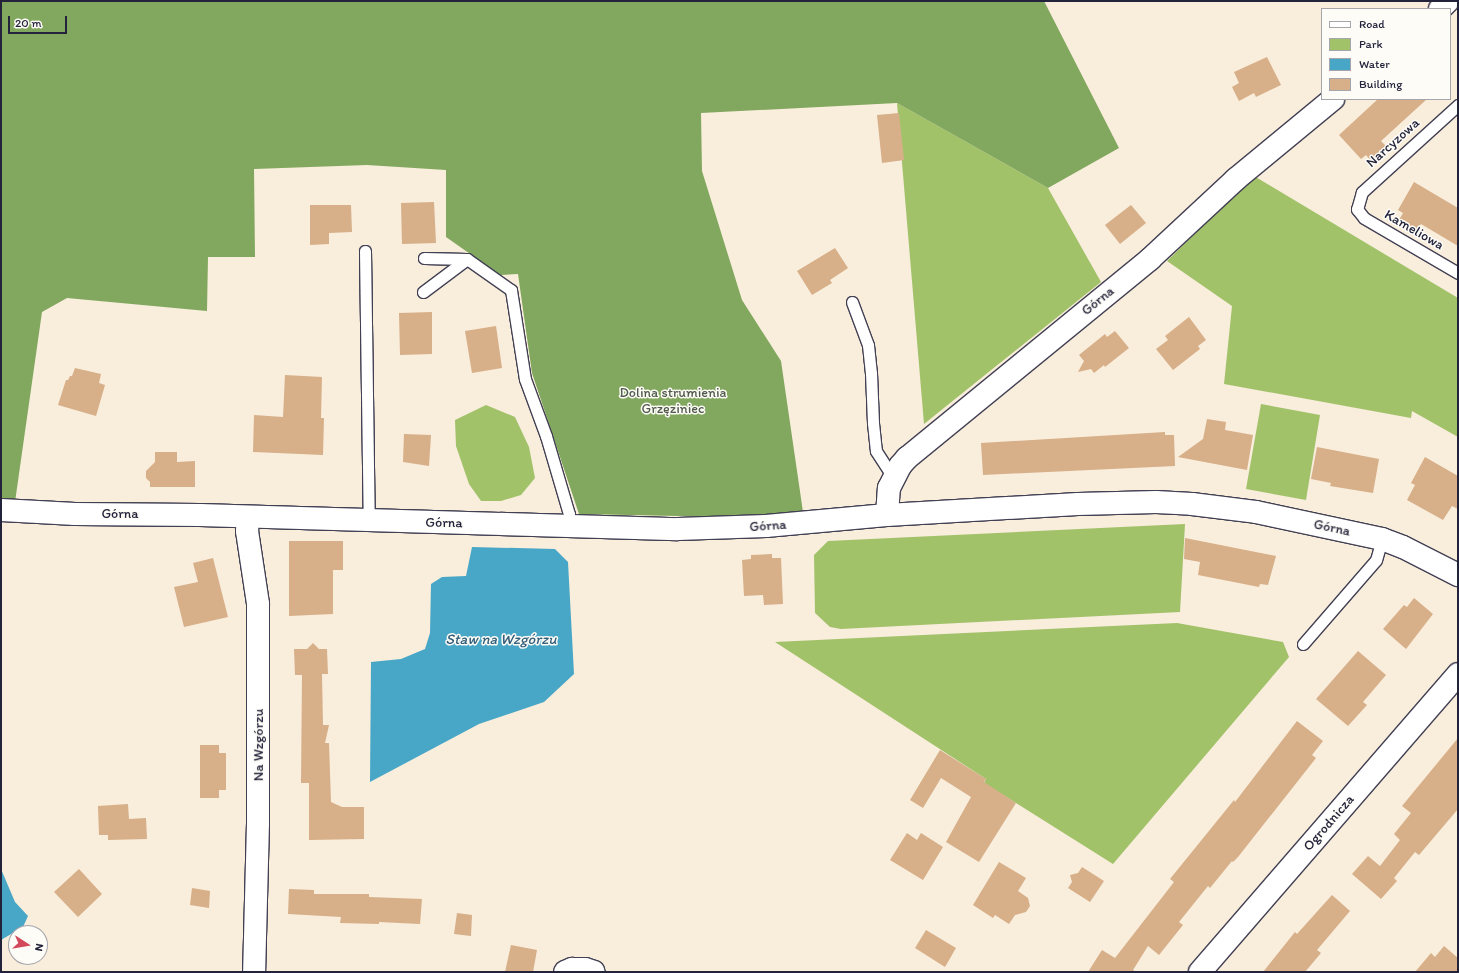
<!DOCTYPE html>
<html>
<head>
<meta charset="utf-8">
<style>
	body { margin:0 }
	#map { position:relative; width:1459px; height:973px; overflow:hidden; background:#f9eddc; font-family:Itim,sans-serif }
	div>[style] { position:absolute }
	.green>* { inset:0; background:#a2c26a }
	.forest>* { inset:0; background:#81a85e }
	.water>* { inset:0; background:#48a7c7 }
	.building>* { inset:0; background:#d7af88 }
	.roads { filter:drop-shadow(1px 0 #424053) drop-shadow(-1px 0 #424053) drop-shadow(0 1px #424053) drop-shadow(0 -1px #424053) }
	.service>* { height:11px; margin:-5.5px; padding:0 5.5px; transform-origin:5.5px; border-radius:5.5px; background:#fff }
	.minor>* { height:22px; margin:-11px; padding:0 11px; transform-origin:11px; border-radius:11px; background:#fff }
	span { translate:-50% -50%; white-space:nowrap; text-align:center; line-height:1.15; -webkit-text-stroke:3px #fdfcf7; paint-order:stroke }
	.street-label { font-size:14px; color:#22223b }
	.park-label { font-size:14px; color:#4f5a4b }
	.water-label { font-size:15px; color:#335e7a; font-style:italic }
	.frame { position:absolute; inset:0; border:2px solid #22223b; pointer-events:none }
	.legend { position:absolute; left:1321px; top:8px; width:130px; height:92px; box-sizing:border-box; background:#fdfcf7; border:1px solid #a5a5ac; margin:0; padding:5px 7px; list-style:none; font-size:12px; color:#22223b }
	.legend li { display:flex; align-items:center; gap:8px; height:20px }
	.legend b { width:20px; border:1px solid #a5a5ac }
	.north { position:absolute; left:8px; top:925px; width:40px; height:40px; box-sizing:border-box; background:#fdfcf7; border:1px solid #a5a5ac; border-radius:50%; rotate:102deg; font-size:11px; font-weight:700; line-height:16px; text-align:center; color:#22223b }
	.north::after { content:''; display:block; margin:auto; width:14px; height:18px; background:#d1495b; clip-path:polygon(50% 0,100% 100%,50% 72%,0 100%) }
	.scale { position:absolute; left:8px; top:16px; width:59px; height:18px; box-sizing:border-box; border:2px solid #22223b; border-top:0; padding-left:5px; font-size:12px; line-height:14px; white-space:nowrap; color:#22223b; -webkit-text-stroke:3px #fdfcf7; paint-order:stroke }
</style>
</head>
<body>
<div id="map">
	<div class="green">
		<div style="clip-path:polygon(897px 103px,1048px 188px,1101px 282px,924px 424px)"></div>
		<div style="clip-path:polygon(1254px 176px,1458px 298px,1458px 437px,1412px 411px,1411px 418px,1224px 384px,1232px 306px,1167px 261px)"></div>
		<div style="clip-path:polygon(1261px 404px,1320px 415px,1306px 500px,1246px 489px)"></div>
		<div style="clip-path:polygon(486px 405px,515px 417px,529px 447px,535px 478px,521px 495px,501px 501px,481px 501px,469px 484px,456px 446px,455px 420px)"></div>
		<div style="clip-path:polygon(1185px 524px,1180px 612px,841px 629px,830px 627px,815px 613px,814px 555px,828px 541px)"></div>
		<div style="clip-path:polygon(1177px 623px,1283px 642px,1289px 657px,1113px 864px,984px 783px,986px 779px,775px 642px)"></div>
	</div>
	<div class="forest">
		<div style="clip-path:polygon(1px 1px,1044px 1px,1119px 148px,1048px 188px,897px 103px,701px 113px,702px 171px,742px 300px,781px 361px,803px 512px,778px 518px,579px 514px,532px 373px,518px 274px,500px 275px,446px 237px,446px 170px,367px 165px,254px 169px,255px 257px,208px 257px,207px 311px,67px 298px,42px 312px,15px 502px,1px 499px)"></div>
	</div>
	<div class="water">
		<div style="clip-path:polygon(472px 547px,555px 549px,568px 562px,574px 674px,544px 702px,479px 724px,370px 782px,371px 662px,401px 659px,425px 649px,430px 633px,431px 584px,442px 577px,466px 576px)"></div>
		<div style="clip-path:polygon(1px 869px,15px 902px,28px 916px,23px 927px,1px 940px)"></div>
	</div>
	<div class="building">
		<div style="clip-path:polygon(1267px 57px,1281px 85px,1256px 97px,1254px 93px,1239px 101px,1232px 87px,1239px 83px,1234px 72px)"></div>
		<div style="clip-path:polygon(1378px 99px,1427px 99px,1381px 141px,1387px 147px,1371px 161px,1366px 155px,1361px 159px,1339px 135px)"></div>
		<div style="clip-path:polygon(899px 113px,904px 160px,882px 163px,877px 115px)"></div>
		<div style="clip-path:polygon(1414px 182px,1458px 208px,1458px 246px,1421px 224px,1417px 231px,1399px 220px,1403px 213px,1398px 210px)"></div>
		<div style="clip-path:polygon(434px 202px,436px 243px,402px 244px,401px 203px)"></div>
		<div style="clip-path:polygon(310px 205px,351px 205px,352px 232px,329px 233px,329px 244px,310px 245px)"></div>
		<div style="clip-path:polygon(1131px 205px,1146px 223px,1120px 244px,1105px 225px)"></div>
		<div style="clip-path:polygon(835px 248px,848px 268px,830px 280px,832px 283px,812px 295px,797px 271px)"></div>
		<div style="clip-path:polygon(432px 312px,432px 354px,400px 355px,399px 313px)"></div>
		<div style="clip-path:polygon(1189px 317px,1206px 340px,1198px 346px,1200px 349px,1173px 370px,1156px 349px,1168px 340px,1165px 336px)"></div>
		<div style="clip-path:polygon(496px 326px,502px 368px,472px 373px,465px 331px)"></div>
		<div style="clip-path:polygon(1115px 331px,1129px 348px,1105px 367px,1104px 365px,1094px 373px,1091px 369px,1078px 372px,1084px 361px,1079px 355px,1105px 334px,1107px 337px)"></div>
		<div style="clip-path:polygon(75px 368px,101px 374px,99px 383px,105px 385px,96px 416px,58px 405px,66px 380px,68px 380px,70px 376px,72px 376px)"></div>
		<div style="clip-path:polygon(285px 375px,322px 377px,321px 418px,324px 418px,323px 455px,253px 452px,254px 415px,283px 417px)"></div>
		<div style="clip-path:polygon(1207px 419px,1226px 422px,1225px 430px,1253px 435px,1247px 470px,1178px 457px,1203px 439px)"></div>
		<div style="clip-path:polygon(1165px 432px,1165px 435px,1174px 435px,1175px 466px,983px 475px,981px 443px)"></div>
		<div style="clip-path:polygon(404px 434px,431px 435px,429px 466px,403px 462px)"></div>
		<div style="clip-path:polygon(1317px 447px,1379px 459px,1373px 493px,1330px 486px,1331px 483px,1311px 479px)"></div>
		<div style="clip-path:polygon(155px 452px,177px 452px,177px 462px,195px 461px,195px 487px,150px 487px,150px 482px,146px 478px,146px 471px,155px 462px)"></div>
		<div style="clip-path:polygon(1425px 457px,1458px 476px,1458px 509px,1452px 506px,1443px 520px,1407px 500px,1415px 485px,1411px 483px)"></div>
		<div style="clip-path:polygon(1185px 538px,1276px 556px,1268px 585px,1260px 584px,1259px 587px,1198px 575px,1200px 562px,1184px 559px)"></div>
		<div style="clip-path:polygon(289px 541px,343px 541px,343px 570px,333px 570px,333px 614px,289px 616px)"></div>
		<div style="clip-path:polygon(772px 554px,772px 558px,781px 558px,783px 604px,764px 605px,763px 595px,744px 596px,742px 560px,751px 559px,751px 555px)"></div>
		<div style="clip-path:polygon(213px 558px,228px 617px,184px 627px,174px 587px,198px 582px,193px 563px)"></div>
		<div style="clip-path:polygon(1414px 598px,1433px 614px,1406px 649px,1383px 629px,1404px 605px,1407px 607px)"></div>
		<div style="clip-path:polygon(313px 643px,319px 649px,327px 649px,328px 674px,322px 674px,323px 725px,329px 725px,325px 743px,329px 743px,331px 802px,342px 807px,364px 807px,364px 839px,309px 840px,309px 783px,301px 783px,302px 675px,295px 675px,294px 649px,307px 649px)"></div>
		<div style="clip-path:polygon(1358px 651px,1386px 675px,1363px 702px,1367px 705px,1348px 726px,1316px 699px)"></div>
		<div style="clip-path:polygon(1297px 721px,1323px 741px,1312px 755px,1316px 758px,1238px 857px,1233px 862px,1232px 861px,1210px 888px,1208px 886px,1179px 922px,1183px 925px,1159px 955px,1148px 946px,1133px 970px,1136px 972px,1088px 972px,1102px 950px,1115px 958px,1174px 882px,1170px 879px,1234px 800px,1235px 802px)"></div>
		<div style="clip-path:polygon(1458px 738px,1458px 809px,1419px 855px,1415px 852px,1394px 878px,1397px 881px,1381px 899px,1352px 874px,1368px 856px,1380px 866px,1400px 840px,1394px 834px,1411px 813px,1402px 806px)"></div>
		<div style="clip-path:polygon(200px 745px,219px 745px,219px 753px,226px 753px,226px 790px,219px 790px,219px 798px,200px 798px)"></div>
		<div style="clip-path:polygon(940px 750px,986px 779px,984px 782px,1016px 803px,979px 862px,946px 842px,971px 797px,941px 778px,923px 808px,910px 800px)"></div>
		<div style="clip-path:polygon(128px 804px,129px 819px,146px 818px,147px 839px,108px 840px,108px 835px,99px 835px,98px 806px)"></div>
		<div style="clip-path:polygon(907px 833px,917px 840px,921px 833px,943px 847px,923px 880px,890px 860px)"></div>
		<div style="clip-path:polygon(999px 862px,1026px 878px,1018px 891px,1028px 898px,1030px 906px,1026px 912px,1015px 915px,1009px 924px,995px 915px,993px 918px,973px 905px)"></div>
		<div style="clip-path:polygon(1082px 867px,1104px 881px,1090px 902px,1068px 888px,1072px 882px,1070px 875px,1078px 873px)"></div>
		<div style="clip-path:polygon(79px 869px,102px 894px,78px 917px,54px 892px)"></div>
		<div style="clip-path:polygon(192px 888px,210px 891px,209px 908px,190px 905px)"></div>
		<div style="clip-path:polygon(289px 889px,314px 890px,314px 894px,369px 894px,369px 897px,422px 899px,420px 924px,379px 922px,379px 924px,340px 923px,341px 917px,288px 914px)"></div>
		<div style="clip-path:polygon(1332px 895px,1350px 911px,1317px 950px,1321px 953px,1305px 972px,1263px 972px,1295px 932px,1297px 934px)"></div>
		<div style="clip-path:polygon(457px 913px,472px 915px,471px 936px,454px 934px)"></div>
		<div style="clip-path:polygon(926px 930px,956px 948px,945px 967px,915px 948px)"></div>
		<div style="clip-path:polygon(511px 945px,537px 950px,533px 972px,505px 972px)"></div>
		<div style="clip-path:polygon(1444px 946px,1458px 958px,1458px 972px,1415px 972px,1431px 953px,1435px 957px)"></div>
	</div>
	<div class="roads">
		<div class="service">
			<div style="left:1458px;top:105px;width:130px;rotate:137.8deg"></div>
			<div style="left:1362px;top:192px;width:18px;rotate:106deg"></div>
			<div style="left:1357px;top:209px;width:11px;rotate:52deg"></div>
			<div style="left:1364px;top:218px;width:109px;rotate:30.3deg"></div>
			<div style="left:365px;top:251px;width:270px;rotate:89.2deg"></div>
			<div style="left:424px;top:258px;width:43px;rotate:1.3deg"></div>
			<div style="left:467px;top:259px;width:54px;rotate:35.2deg"></div>
			<div style="left:511px;top:290px;width:90px;rotate:81.1deg"></div>
			<div style="left:525px;top:379px;width:61px;rotate:69.8deg"></div>
			<div style="left:546px;top:436px;width:81px;rotate:73.6deg"></div>
			<div style="left:569px;top:514px;width:12px;rotate:90deg"></div>
			<div style="left:423px;top:292px;width:55px;rotate:-36.9deg"></div>
			<div style="left:852px;top:302px;width:46px;rotate:69.6deg"></div>
			<div style="left:868px;top:345px;width:28px;rotate:84deg"></div>
			<div style="left:871px;top:373px;width:50px;rotate:87.7deg"></div>
			<div style="left:873px;top:423px;width:28px;rotate:84deg"></div>
			<div style="left:876px;top:451px;width:31px;rotate:57deg"></div>
			<div style="left:1303px;top:644px;width:111px;rotate:-49deg"></div>
			<div style="left:1376px;top:560px;width:22px;rotate:-74deg"></div>
		</div>
		<div class="minor">
			<div style="left:1440px;top:9px;width:11px;rotate:-45deg"></div>
			<div style="left:1px;top:510px;width:74px;rotate:3.1deg"></div>
			<div style="left:75px;top:514px;width:125px;rotate:0.5deg"></div>
			<div style="left:200px;top:515px;width:478px;rotate:1.7deg"></div>
			<div style="left:678px;top:529px;width:88px;rotate:-2deg"></div>
			<div style="left:766px;top:526px;width:121px;rotate:-5.2deg"></div>
			<div style="left:887px;top:515px;width:191px;rotate:-3.3deg"></div>
			<div style="left:1078px;top:504px;width:78px;rotate:-1.5deg"></div>
			<div style="left:1156px;top:502px;width:36px;rotate:3deg"></div>
			<div style="left:1192px;top:504px;width:64px;rotate:7.1deg"></div>
			<div style="left:1256px;top:512px;width:129px;rotate:12.1deg"></div>
			<div style="left:1382px;top:539px;width:22px;rotate:21deg"></div>
			<div style="left:1403px;top:547px;width:62px;rotate:27deg"></div>
			<div style="left:887px;top:515px;width:27px;rotate:-86deg"></div>
			<div style="left:889px;top:488px;width:25px;rotate:-63deg"></div>
			<div style="left:900px;top:466px;width:11px;rotate:-49deg"></div>
			<div style="left:907px;top:458px;width:314px;rotate:-39.3deg"></div>
			<div style="left:1150px;top:259px;width:117px;rotate:-42.9deg"></div>
			<div style="left:1236px;top:179px;width:126px;rotate:-39.5deg"></div>
			<div style="left:248px;top:518px;width:13px;rotate:94deg"></div>
			<div style="left:247px;top:531px;width:74px;rotate:81.4deg"></div>
			<div style="left:258px;top:604px;width:219px;rotate:90deg"></div>
			<div style="left:258px;top:823px;width:149px;rotate:91.5deg"></div>
			<div style="left:565px;top:972px;width:8px;rotate:-23deg"></div>
			<div style="left:572px;top:969px;width:13px"></div>
			<div style="left:585px;top:969px;width:9px;rotate:18deg"></div>
			<div style="left:1200px;top:972px;width:394px;rotate:-49.1deg"></div>
		</div>
	</div>
	<div class="street-label">
		<span style="left:1393px;top:143px;rotate:-42deg">Narcyzowa</span>
		<span style="left:1414px;top:230px;rotate:30deg">Kameliowa</span>
		<span style="left:1098px;top:301px;rotate:-39deg">Górna</span>
		<span style="left:120px;top:514px">Górna</span>
		<span style="left:444px;top:523px;rotate:1deg">Górna</span>
		<span style="left:768px;top:526px;rotate:-4deg">Górna</span>
		<span style="left:1332px;top:528px;rotate:12deg">Górna</span>
		<span style="left:259px;top:745px;rotate:-90deg">Na Wzgórzu</span>
		<span style="left:1329px;top:823px;rotate:-49deg">Ogrodnicza</span>
	</div>
	<div class="park-label">
		<span style="left:673px;top:401px">Dolina strumienia<br>Grzęziniec</span>
	</div>
	<div class="water-label">
		<span style="left:501px;top:640px">Staw na Wzgórzu</span>
	</div>
	<div class="frame"></div>
	<ul class="legend">
	<li><b style="height:5px;background:#fff"></b>Road</li>
	<li><b style="height:11px;background:#a2c26a"></b>Park</li>
	<li><b style="height:11px;background:#48a7c7"></b>Water</li>
	<li><b style="height:11px;background:#d7af88"></b>Building</li>
	</ul>
	<div class="north">N</div>
	<div class="scale">20 m</div>
</div>
</body>
</html>
